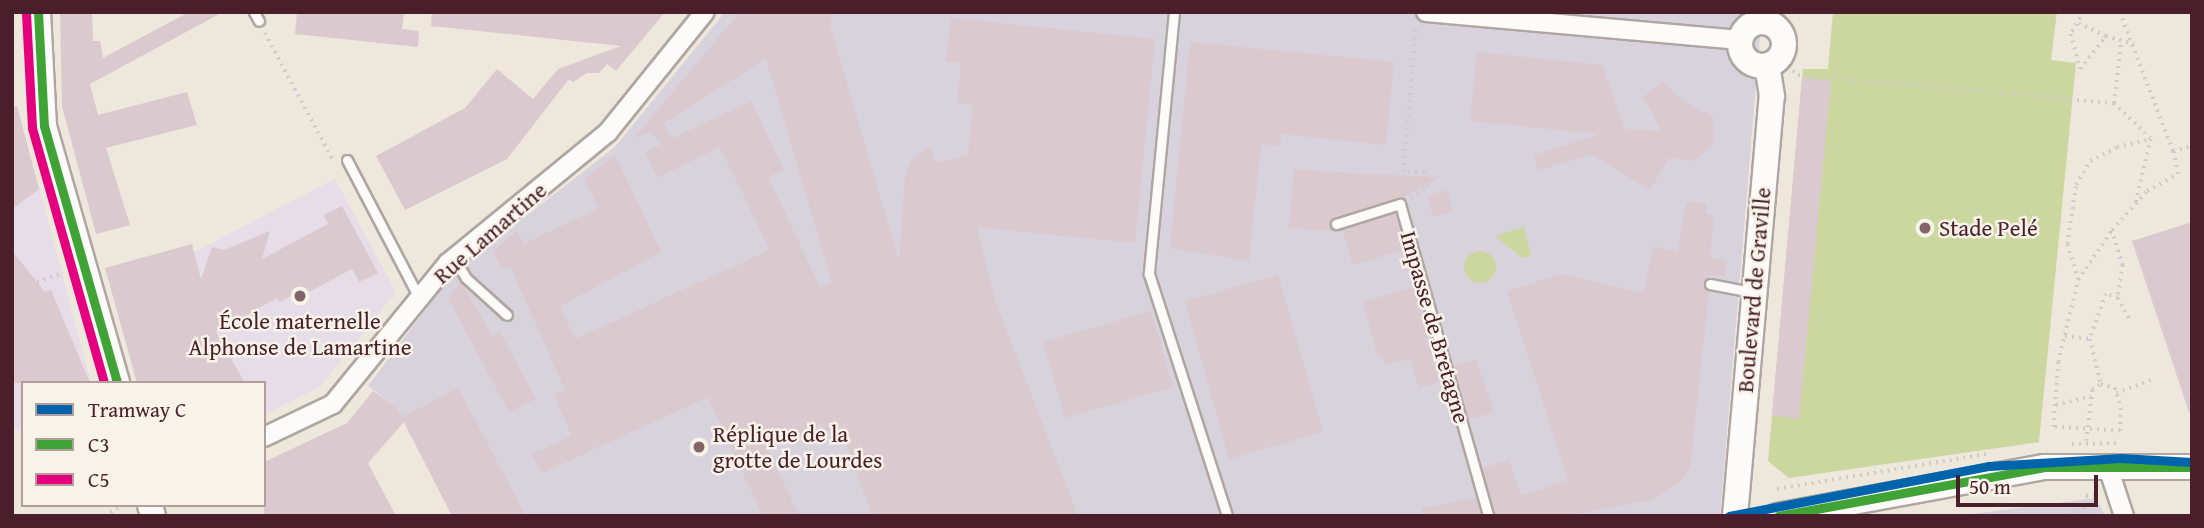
<!DOCTYPE html>
<html>
<head>
<meta charset="utf-8">
<style>
	body { margin:0 }
	#map { position:relative; width:2204px; height:528px; overflow:hidden; background:#eee7dc; font-family:"Gentium Book Plus",serif }
	div>[style] { position:absolute }
	.built>* { inset:0; background:#e6dde9 }
	.industrial>* { inset:0; background:#d7d2db }
	.green>* { inset:0; background:#ccd7a0 }
	.round { border-radius:50% }
	.building>* { inset:0; background:#dac9ce }
	.path>* { height:3.5px; margin-top:-1.75px; transform-origin:0; background:repeating-linear-gradient(90deg,#d0cbc9 0 2px,transparent 0 7px) }
	.roads { filter:drop-shadow(2px 0 #afa6a1) drop-shadow(-2px 0 #afa6a1) drop-shadow(0 2px #afa6a1) drop-shadow(0 -2px #afa6a1) }
	.lane>* { height:9px; margin:-4.5px; padding:0 4.5px; transform-origin:4.5px; border-radius:4.5px; background:#fcfbfa }
	.street>* { height:18px; margin:-9px; padding:0 9px; transform-origin:9px; border-radius:9px; background:#fcfbfa }
	.secondary>* { height:24px; margin:-12px; padding:0 12px; transform-origin:12px; border-radius:12px; background:#fcfbfa }
	.secondary>.ring { margin:-12px; padding:0; box-sizing:content-box; background:none; border:24px solid #fcfbfa; border-radius:50% }
	.bus-1>* { height:9px; margin:-4.5px; padding:0 4.5px; transform-origin:4.5px; border-radius:4.5px; background:#3fa435 }
	.bus-2>* { height:9px; margin:-4.5px; padding:0 4.5px; transform-origin:4.5px; border-radius:4.5px; background:#e5007d }
	.tram-1>* { height:9px; margin:-4.5px; padding:0 4.5px; transform-origin:4.5px; border-radius:4.5px; background:#0064ac }
	.dots>* { width:19px; height:19px; translate:-50% -50%; box-sizing:border-box; border:4px solid #f7f3e8; border-radius:50% }
	span { translate:-50% -50%; white-space:nowrap; text-align:center; line-height:1.15; -webkit-text-stroke:5px #f7f3e8; paint-order:stroke }
	.poi-label { font-size:23px; color:#4a1f2b }
	.left { translate:0 -50%; text-align:left }
	.street-label { font-size:23px; color:#4a1f2b }
	.frame { position:absolute; inset:0; border:14px solid #4a1f2b; pointer-events:none }
	.legend { position:absolute; left:21px; top:381px; width:245px; height:126px; box-sizing:border-box; background:#f7f3e8; border:2px solid #b29e9c; margin:0; padding:9px 12px; list-style:none; font-size:21px; color:#4a1f2b }
	.legend li { display:flex; align-items:center; gap:14px; height:35px }
	.legend b { width:35px; border:2px solid #b29e9c }
	.scale { position:absolute; left:1956px; top:475px; width:142px; height:32px; box-sizing:border-box; border:4px solid #4a1f2b; border-top:0; padding-left:9px; font-size:21px; line-height:24px; white-space:nowrap; color:#4a1f2b; -webkit-text-stroke:5px #f7f3e8; paint-order:stroke }
</style>
</head>
<body>
<div id="map">
	<div class="built">
		<div style="clip-path:polygon(335px 179px,396px 292px,320px 387px,264px 415px,264px 383px,245px 383px,216px 332px,194px 252px)"></div>
		<div style="clip-path:polygon(39px 186px,91px 383px,23px 383px,23px 432px,12px 428px,12px 198px)"></div>
	</div>
	<div class="industrial">
		<div style="clip-path:polygon(725px 12px,1762px 12px,1720px 516px,453px 516px,396px 407px,368px 386px,454px 272px,615px 147px)"></div>
		<div style="clip-path:polygon(2096px 498px,2105px 516px,1957px 516px)"></div>
	</div>
	<div class="green">
		<div style="clip-path:polygon(1833px 12px,2057px 12px,2051px 60px,2076px 63px,2039px 442px,1789px 478px,1768px 461px,1803px 69px,1828px 69px)"></div>
		<div style="clip-path:polygon(1524px 227px,1531px 256px,1522px 258px,1495px 236px)"></div>
		<div class="round" style="left:1464px;top:251px;width:32px;height:32px"></div>
	</div>
	<div class="building">
		<div style="clip-path:polygon(60px 12px,92px 12px,93px 41px,100px 41px,103px 58px,189px 12px,223px 12px,90px 84px,98px 115px,187px 92px,197px 125px,106px 148px,130px 225px,96px 234px,62px 106px)"></div>
		<div style="clip-path:polygon(297px 12px,404px 12px,402px 29px,419px 31px,418px 47px,295px 34px)"></div>
		<div style="clip-path:polygon(432px 12px,665px 12px,616px 71px,607px 64px,599px 73px,587px 73px,573px 82px,569px 79px,507px 159px,405px 210px,376px 156px,465px 108px,497px 69px,533px 99px,558px 69px,621px 46px,431px 26px)"></div>
		<div style="clip-path:polygon(evenodd,740px 12px,833px 12px,830px 25px,899px 261px,905px 176px,910px 162px,930px 146px,935px 163px,968px 155px,973px 104px,957px 103px,961px 63px,946px 62px,951px 18px,1155px 39px,1135px 243px,977px 227px,995px 300px,1078px 516px,872px 516px,840px 425px,825px 432px,822px 424px,767px 448px,799px 516px,763px 516px,708px 397px,542px 473px,531px 454px,572px 436px,554px 395px,565px 390px,511px 268px,501px 267px,493px 251px,517px 231px,524px 244px,599px 208px,584px 179px,615px 155px,661px 252px,560px 306px,575px 339px,770px 250px,720px 147px,657px 178px,645px 152px,662px 144px,651px 131px,634px 138px,740px 12px,766px 59px,832px 283px,820px 287px,768px 177px,784px 170px,751px 101px,671px 139px,663px 123px,766px 59px)"></div>
		<div style="clip-path:polygon(1190px 42px,1394px 62px,1386px 145px,1281px 134px,1280px 146px,1261px 144px,1249px 261px,1170px 248px)"></div>
		<div style="clip-path:polygon(1477px 52px,1602px 65px,1625px 129px,1662px 131px,1643px 97px,1664px 81px,1680px 99px,1713px 117px,1713px 144px,1695px 161px,1669px 158px,1650px 190px,1592px 155px,1538px 170px,1534px 155px,1600px 134px,1470px 121px)"></div>
		<div style="clip-path:polygon(1802px 78px,1831px 81px,1799px 419px,1772px 415px)"></div>
		<div style="clip-path:polygon(17px 106px,39px 189px,12px 209px,12px 107px)"></div>
		<div style="clip-path:polygon(1294px 169px,1360px 174px,1440px 177px,1403px 198px,1331px 219px,1330px 227px,1337px 231px,1395px 213px,1405px 249px,1353px 265px,1343px 232px,1289px 228px)"></div>
		<div style="clip-path:polygon(1447px 190px,1453px 211px,1433px 217px,1427px 196px)"></div>
		<div style="clip-path:polygon(1686px 202px,1707px 203px,1706px 214px,1714px 215px,1710px 258px,1727px 260px,1725px 276px,1711px 275px,1703px 283px,1709px 291px,1690px 468px,1681px 481px,1651px 500px,1566px 516px,1495px 516px,1482px 468px,1509px 460px,1521px 496px,1568px 480px,1507px 291px,1560px 274px,1644px 293px,1653px 246px,1678px 252px)"></div>
		<div style="clip-path:polygon(342px 206px,378px 273px,359px 282px,352px 269px,303px 295px,301px 291px,279px 302px,277px 298px,216px 332px,245px 383px,137px 383px,105px 268px,192px 244px,201px 279px,212px 247px,224px 250px,270px 231px,262px 259px,328px 224px,324px 215px)"></div>
		<div style="clip-path:polygon(2192px 222px,2192px 412px,2189px 412px,2132px 241px)"></div>
		<div style="clip-path:polygon(12px 251px,45px 292px,51px 290px,90px 383px,12px 383px)"></div>
		<div style="clip-path:polygon(1278px 275px,1323px 432px,1229px 459px,1185px 301px)"></div>
		<div style="clip-path:polygon(461px 282px,492px 336px,500px 332px,536px 399px,509px 412px,448px 298px)"></div>
		<div style="clip-path:polygon(1414px 287px,1439px 382px,1419px 388px,1410px 359px,1385px 365px,1382px 356px,1378px 357px,1363px 302px)"></div>
		<div style="clip-path:polygon(1151px 311px,1173px 387px,1065px 418px,1043px 342px)"></div>
		<div style="clip-path:polygon(1476px 359px,1494px 412px,1468px 420px,1453px 366px)"></div>
		<div style="clip-path:polygon(458px 388px,526px 516px,452px 516px,404px 422px,368px 463px,396px 516px,264px 516px,264px 462px,347px 423px,373px 391px,396px 407px,402px 417px)"></div>
		<div style="clip-path:polygon(1476px 498px,1481px 516px,1423px 516px,1422px 508px)"></div>
	</div>
	<div class="path">
		<div style="left:2084px;top:12px;width:26px;rotate:121deg"></div>
		<div style="left:2071px;top:34px;width:36px;rotate:76deg"></div>
		<div style="left:2080px;top:69px;width:42px;rotate:-51.8deg"></div>
		<div style="left:2106px;top:36px;width:29px;rotate:16deg"></div>
		<div style="left:2120px;top:12px;width:149px;rotate:69.1deg"></div>
		<div style="left:2173px;top:151px;width:20px;rotate:-15deg"></div>
		<div style="left:2079px;top:23px;width:30px;rotate:26deg"></div>
		<div style="left:265px;top:33px;width:146px;rotate:61.9deg"></div>
		<div style="left:1788px;top:66px;width:13px;rotate:42deg"></div>
		<div style="left:1798px;top:75px;width:317px;rotate:5.1deg"></div>
		<div style="left:2114px;top:103px;width:63px;rotate:-83.7deg"></div>
		<div style="left:2114px;top:103px;width:52px;rotate:44.2deg"></div>
		<div style="left:2151px;top:139px;width:65px;rotate:103.4deg"></div>
		<div style="left:1411px;top:198px;width:20px;rotate:-33deg"></div>
		<div style="left:1428px;top:187px;width:16px;rotate:-105deg"></div>
		<div style="left:1424px;top:172px;width:21px;rotate:180deg"></div>
		<div style="left:1403px;top:172px;width:146px;rotate:-84.9deg"></div>
		<div style="left:2112px;top:230px;width:37px;rotate:73deg"></div>
		<div style="left:2123px;top:265px;width:33px;rotate:99deg"></div>
		<div style="left:2118px;top:298px;width:13px;rotate:-162deg"></div>
		<div style="left:2106px;top:294px;width:48px;rotate:109.6deg"></div>
		<div style="left:2090px;top:339px;width:46px;rotate:76.3deg"></div>
		<div style="left:2101px;top:384px;width:15px;rotate:16deg"></div>
		<div style="left:2115px;top:388px;width:21px;rotate:73deg"></div>
		<div style="left:2121px;top:408px;width:23px;rotate:92deg"></div>
		<div style="left:2120px;top:431px;width:67px;rotate:-176.6deg"></div>
		<div style="left:2053px;top:427px;width:65px;rotate:-85.6deg"></div>
		<div style="left:2058px;top:362px;width:84px;rotate:-76.3deg"></div>
		<div style="left:2078px;top:280px;width:60px;rotate:-55.8deg"></div>
		<div style="left:2112px;top:230px;width:52px;rotate:-48.1deg"></div>
		<div style="left:2147px;top:191px;width:35px;rotate:-29deg"></div>
		<div style="left:2178px;top:174px;width:24px;rotate:-102deg"></div>
		<div style="left:2078px;top:280px;width:38px;rotate:-107deg"></div>
		<div style="left:2067px;top:244px;width:60px;rotate:-81.3deg"></div>
		<div style="left:2076px;top:185px;width:28px;rotate:-60deg"></div>
		<div style="left:2090px;top:161px;width:30px;rotate:-27deg"></div>
		<div style="left:2117px;top:147px;width:35px;rotate:-13deg"></div>
		<div style="left:37px;top:282px;width:28px;rotate:-19deg"></div>
		<div style="left:2118px;top:298px;width:26px;rotate:61deg"></div>
		<div style="left:2065px;top:336px;width:25px;rotate:7deg"></div>
		<div style="left:2116px;top:393px;width:37px;rotate:-20deg"></div>
		<div style="left:2056px;top:405px;width:36px;rotate:-14deg"></div>
		<div style="left:2086px;top:441px;width:51px;rotate:-83.3deg"></div>
		<div style="left:2092px;top:390px;width:11px;rotate:-34deg"></div>
		<div style="left:2072px;top:444px;width:48px;rotate:-1.2deg"></div>
		<div style="left:1777px;top:489px;width:217px;rotate:-9.5deg"></div>
		<div style="left:104px;top:516px;width:22px;rotate:-30deg"></div>
		<div style="left:2071px;top:516px;width:21px;rotate:-35deg"></div>
		<div style="left:2088px;top:504px;width:8px;rotate:-104deg"></div>
		<div style="left:2086px;top:496px;width:14px;rotate:-8deg"></div>
	</div>
	<div class="roads">
		<div class="lane">
			<div style="left:254px;top:12px;width:10px;rotate:61deg"></div>
			<div style="left:1174px;top:12px;width:263px;rotate:95.5deg"></div>
			<div style="left:1149px;top:274px;width:254px;rotate:72.1deg"></div>
			<div style="left:347px;top:160px;width:156px;rotate:62.4deg"></div>
			<div style="left:1336px;top:224px;width:67px;rotate:-17.4deg"></div>
			<div style="left:1400px;top:204px;width:324px;rotate:74.2deg"></div>
			<div style="left:454px;top:258px;width:23px;rotate:59deg"></div>
			<div style="left:466px;top:278px;width:55px;rotate:42.1deg"></div>
			<div style="left:1710px;top:284px;width:43px;rotate:10.8deg"></div>
		</div>
		<div class="street">
			<div style="left:1426px;top:12px;width:315px;rotate:5.1deg"></div>
			<div style="left:264px;top:437px;width:76px;rotate:-25.6deg"></div>
			<div style="left:333px;top:404px;width:182px;rotate:-50.8deg"></div>
			<div style="left:448px;top:263px;width:207px;rotate:-39.3deg"></div>
			<div style="left:608px;top:132px;width:154px;rotate:-51.1deg"></div>
			<div style="left:2107px;top:464px;width:55px;rotate:71.9deg"></div>
		</div>
		<div class="secondary">
			<div style="left:38px;top:12px;width:114px;rotate:87deg"></div>
			<div style="left:44px;top:126px;width:267px;rotate:74.1deg"></div>
			<div class="ring" style="left:1740px;top:22px;width:20px;height:20px"></div>
			<div style="left:150px;top:505px;width:11px;rotate:75deg"></div>
			<div style="left:1735px;top:516px;width:422px;rotate:-85deg"></div>
			<div style="left:1772px;top:96px;width:31px;rotate:-99deg"></div>
			<div style="left:1777px;top:516px;width:272px;rotate:-10.4deg"></div>
			<div style="left:2045px;top:467px;width:147px"></div>
		</div>
	</div>
	<div class="bus-1">
		<div style="left:38px;top:12px;width:114px;rotate:87deg"></div>
		<div style="left:44px;top:126px;width:267px;rotate:74.1deg"></div>
		<div style="left:1778px;top:516px;width:271px;rotate:-10.4deg"></div>
		<div style="left:2045px;top:467px;width:147px"></div>
	</div>
	<div class="bus-2">
		<div style="left:26px;top:13px;width:115px;rotate:87deg"></div>
		<div style="left:32px;top:128px;width:265px;rotate:74.2deg"></div>
	</div>
	<div class="tram-1">
		<div style="left:1729px;top:516px;width:265px;rotate:-10.9deg"></div>
		<div style="left:1989px;top:466px;width:132px;rotate:-3.5deg"></div>
		<div style="left:2121px;top:458px;width:71px;rotate:3.2deg"></div>
	</div>
	<div class="dots">
		<div style="left:1925px;top:228px;background:#836569"></div>
		<div style="left:300px;top:296px;background:#836569"></div>
		<div style="left:699px;top:447px;background:#836569"></div>
	</div>
	<div class="poi-label">
		<span class="left" style="left:1939px;top:228px">Stade Pelé</span>
		<span style="left:300px;top:334px">École maternelle<br>Alphonse de Lamartine</span>
		<span class="left" style="left:713px;top:447px">Réplique de la<br>grotte de Lourdes</span>
	</div>
	<div class="street-label">
		<span style="left:490px;top:233px;rotate:-41deg">Rue Lamartine</span>
		<span style="left:1754px;top:290px;rotate:-85deg">Boulevard de Graville</span>
		<span style="left:1435px;top:327px;rotate:74deg">Impasse de Bretagne</span>
	</div>
	<div class="frame"></div>
	<ul class="legend">
	<li><b style="height:9px;background:#0064ac"></b>Tramway C</li>
	<li><b style="height:9px;background:#3fa435"></b>C3</li>
	<li><b style="height:9px;background:#e5007d"></b>C5</li>
	</ul>
	<div class="scale">50 m</div>
</div>
</body>
</html>
